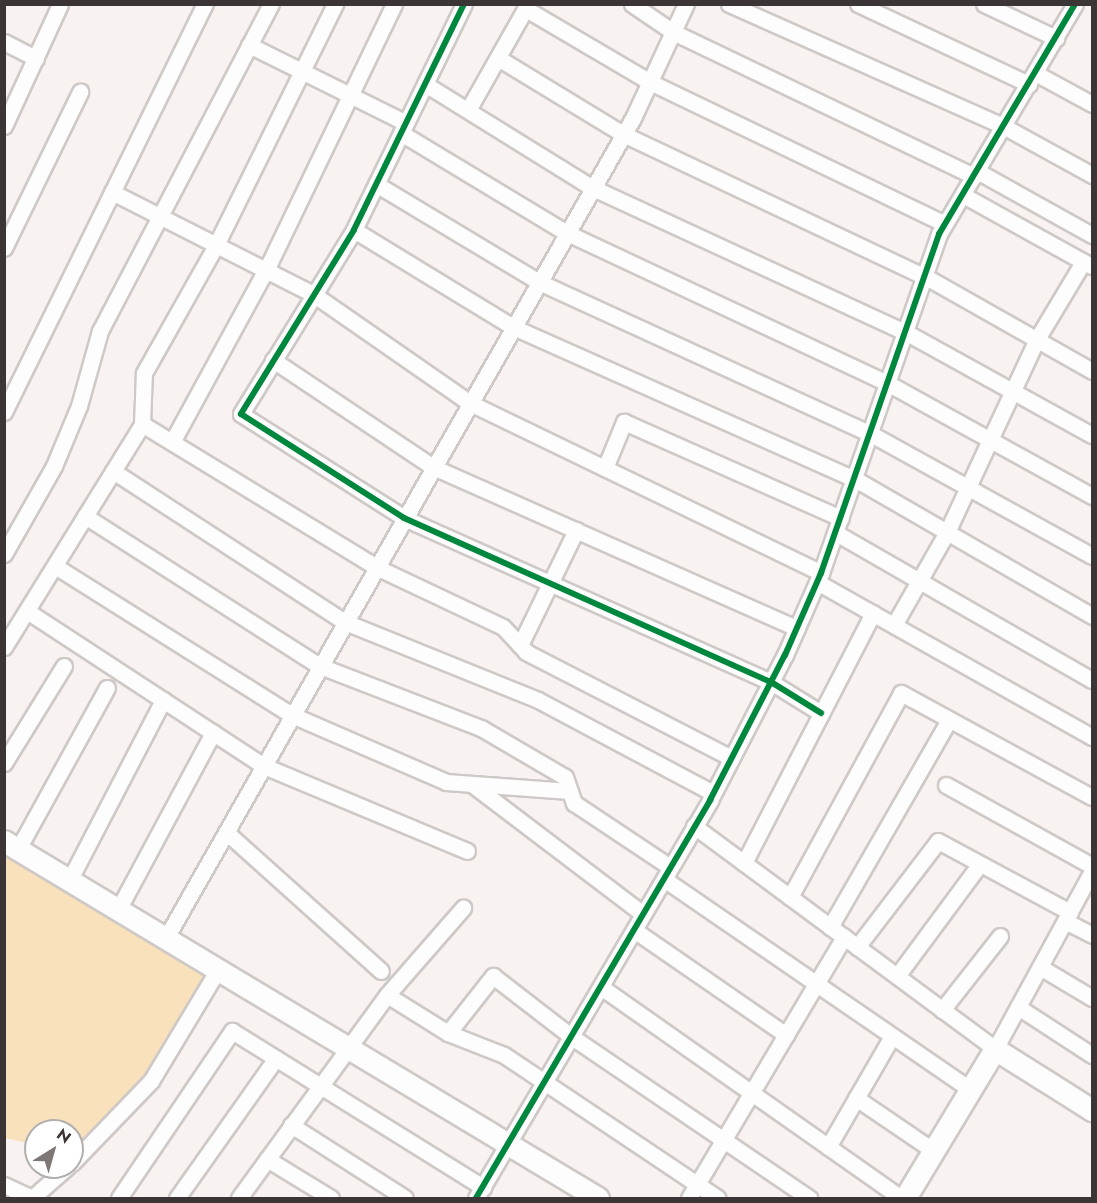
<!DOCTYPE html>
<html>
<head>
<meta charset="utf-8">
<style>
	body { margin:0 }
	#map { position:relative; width:1097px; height:1203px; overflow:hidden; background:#f8f2f0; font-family:Jost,sans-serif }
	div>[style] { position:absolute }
	.green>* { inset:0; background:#f9e1bb }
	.roads { filter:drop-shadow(2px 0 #cec9c7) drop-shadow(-2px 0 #cec9c7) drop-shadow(0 2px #cec9c7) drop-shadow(0 -2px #cec9c7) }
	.street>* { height:15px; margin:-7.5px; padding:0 7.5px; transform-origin:7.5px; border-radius:7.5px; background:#fefdfd }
	.secondary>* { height:21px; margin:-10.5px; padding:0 10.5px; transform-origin:10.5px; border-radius:10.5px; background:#fefdfd }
	.cycleway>* { height:6px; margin:-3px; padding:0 3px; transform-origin:3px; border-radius:3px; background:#00873e }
	span { translate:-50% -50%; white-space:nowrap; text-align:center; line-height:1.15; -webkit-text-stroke:5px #fff; paint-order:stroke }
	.frame { position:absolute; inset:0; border:6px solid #3b3635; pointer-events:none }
	.north { position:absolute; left:24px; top:1119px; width:60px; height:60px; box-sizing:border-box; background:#fff; border:2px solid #b1afae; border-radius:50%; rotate:37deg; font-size:16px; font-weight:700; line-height:24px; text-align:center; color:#3b3635 }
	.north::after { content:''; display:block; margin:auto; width:21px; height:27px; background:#7d7876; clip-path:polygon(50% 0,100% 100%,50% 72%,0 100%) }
</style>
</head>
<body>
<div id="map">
	<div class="green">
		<div style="clip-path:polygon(5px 841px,217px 966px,146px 1080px,72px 1150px,72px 1131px,36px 1131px,36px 1145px,5px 1138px)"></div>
	</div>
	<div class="roads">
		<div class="street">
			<div style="left:464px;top:4px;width:251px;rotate:116deg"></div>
			<div style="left:354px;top:230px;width:216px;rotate:121.6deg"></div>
			<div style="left:241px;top:414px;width:193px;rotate:32.5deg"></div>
			<div style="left:404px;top:518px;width:402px;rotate:24.1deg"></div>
			<div style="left:771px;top:682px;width:59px;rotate:31.8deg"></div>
			<div style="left:632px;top:4px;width:50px;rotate:34.3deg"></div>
			<div style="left:673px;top:32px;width:334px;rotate:25.6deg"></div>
			<div style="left:729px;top:4px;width:300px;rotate:24deg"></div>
			<div style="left:1003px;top:126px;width:102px;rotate:28.8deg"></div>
			<div style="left:858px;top:4px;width:189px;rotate:25.1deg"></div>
			<div style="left:984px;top:4px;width:80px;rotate:25.3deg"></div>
			<div style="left:526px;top:9px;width:144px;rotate:30.5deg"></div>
			<div style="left:650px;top:82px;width:327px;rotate:25.7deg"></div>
			<div style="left:4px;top:42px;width:36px;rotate:27deg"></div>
			<div style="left:249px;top:45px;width:175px;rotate:26.4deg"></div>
			<div style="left:498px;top:58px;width:146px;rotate:31.3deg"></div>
			<div style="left:623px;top:134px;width:335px;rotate:25.3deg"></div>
			<div style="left:926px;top:277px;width:191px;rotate:29.5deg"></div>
			<div style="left:1035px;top:73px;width:65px;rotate:28.5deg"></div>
			<div style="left:425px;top:84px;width:198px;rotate:31.8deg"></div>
			<div style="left:593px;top:188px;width:346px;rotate:24.8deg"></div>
			<div style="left:907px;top:333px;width:211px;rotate:28.9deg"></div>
			<div style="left:468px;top:110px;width:122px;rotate:-60.5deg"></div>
			<div style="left:4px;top:126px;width:134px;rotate:-65.3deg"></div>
			<div style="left:401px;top:133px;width:194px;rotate:31.1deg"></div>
			<div style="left:567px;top:233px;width:356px;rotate:25.1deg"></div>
			<div style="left:889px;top:384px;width:232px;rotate:28.9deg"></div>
			<div style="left:977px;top:171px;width:132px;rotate:29.1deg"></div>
			<div style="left:376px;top:184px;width:190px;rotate:31deg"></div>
			<div style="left:539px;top:282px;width:365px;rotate:24.6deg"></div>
			<div style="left:871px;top:434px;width:252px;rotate:28.9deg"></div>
			<div style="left:112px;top:192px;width:225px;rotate:26.9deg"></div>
			<div style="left:313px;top:294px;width:191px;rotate:34.8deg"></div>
			<div style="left:470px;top:403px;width:390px;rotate:25.8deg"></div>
			<div style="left:963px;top:195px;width:146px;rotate:29deg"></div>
			<div style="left:354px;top:230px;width:186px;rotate:31.4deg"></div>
			<div style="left:513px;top:327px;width:374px;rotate:24deg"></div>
			<div style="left:855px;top:479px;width:274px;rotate:30deg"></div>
			<div style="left:4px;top:248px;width:174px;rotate:-64deg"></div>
			<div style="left:273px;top:360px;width:192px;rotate:33.8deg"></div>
			<div style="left:433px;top:467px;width:398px;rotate:23.9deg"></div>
			<div style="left:4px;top:412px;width:455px;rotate:-63.8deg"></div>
			<div style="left:142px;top:424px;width:274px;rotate:31.4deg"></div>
			<div style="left:376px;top:567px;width:140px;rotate:25.3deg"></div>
			<div style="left:503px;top:627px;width:34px;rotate:47deg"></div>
			<div style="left:526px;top:652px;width:231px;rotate:27.3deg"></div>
			<div style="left:172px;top:442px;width:203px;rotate:-61.4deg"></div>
			<div style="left:269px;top:264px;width:288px;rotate:-64.3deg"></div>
			<div style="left:605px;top:468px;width:50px;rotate:-67.6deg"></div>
			<div style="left:624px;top:422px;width:237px;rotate:23.9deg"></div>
			<div style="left:113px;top:471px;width:277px;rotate:33.1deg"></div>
			<div style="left:345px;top:622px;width:208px;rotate:22deg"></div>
			<div style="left:538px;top:700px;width:198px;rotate:28deg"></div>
			<div style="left:85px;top:516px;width:279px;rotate:32.6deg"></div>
			<div style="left:320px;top:666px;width:173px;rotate:21.1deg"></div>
			<div style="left:481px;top:728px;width:97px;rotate:30.3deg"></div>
			<div style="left:565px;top:777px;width:28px;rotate:71deg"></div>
			<div style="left:574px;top:803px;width:115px;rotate:33.7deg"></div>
			<div style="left:836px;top:533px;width:295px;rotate:29.9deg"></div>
			<div style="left:4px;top:554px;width:101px;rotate:-60.4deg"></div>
			<div style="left:54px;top:466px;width:65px;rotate:-67.4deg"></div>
			<div style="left:79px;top:406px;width:78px;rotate:-74.4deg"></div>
			<div style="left:100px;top:331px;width:369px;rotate:-62.4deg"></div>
			<div style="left:55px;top:566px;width:280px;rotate:32.2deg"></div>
			<div style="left:292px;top:715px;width:168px;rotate:23.5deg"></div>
			<div style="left:446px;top:782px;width:124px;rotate:4.2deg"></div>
			<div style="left:817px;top:582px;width:316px;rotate:29.4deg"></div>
			<div style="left:27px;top:611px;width:283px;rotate:33.2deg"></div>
			<div style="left:264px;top:766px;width:220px;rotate:22.7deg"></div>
			<div style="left:894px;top:625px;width:107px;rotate:-60.3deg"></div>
			<div style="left:947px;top:532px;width:213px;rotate:-65deg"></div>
			<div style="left:1037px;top:339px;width:90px;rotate:-59.1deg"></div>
			<div style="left:520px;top:645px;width:128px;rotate:-64deg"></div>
			<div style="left:4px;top:647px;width:262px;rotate:-58.2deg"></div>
			<div style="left:142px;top:424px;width:51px;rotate:-87.8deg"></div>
			<div style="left:144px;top:373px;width:147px;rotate:-60.6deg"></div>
			<div style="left:216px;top:245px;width:269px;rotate:-63.7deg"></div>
			<div style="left:4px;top:763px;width:114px;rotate:-58.3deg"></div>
			<div style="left:473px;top:785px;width:213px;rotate:37.2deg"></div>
			<div style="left:946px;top:785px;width:167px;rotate:29deg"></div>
			<div style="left:694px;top:826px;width:375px;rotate:36.5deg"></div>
			<div style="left:995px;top:1049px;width:203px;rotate:-61.4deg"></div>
			<div style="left:226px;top:832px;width:208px;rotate:41.9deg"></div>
			<div style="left:18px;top:849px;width:184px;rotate:-61.1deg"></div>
			<div style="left:744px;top:863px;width:281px;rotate:-62.7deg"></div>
			<div style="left:70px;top:879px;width:202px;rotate:-62.5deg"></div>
			<div style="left:664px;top:879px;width:373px;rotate:34.5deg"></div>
			<div style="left:790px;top:897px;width:232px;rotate:-61.4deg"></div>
			<div style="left:901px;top:693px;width:217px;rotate:28.6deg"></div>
			<div style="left:119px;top:908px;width:199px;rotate:-61.8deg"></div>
			<div style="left:1065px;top:921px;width:30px;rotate:27deg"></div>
			<div style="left:830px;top:927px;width:239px;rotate:-60.1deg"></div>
			<div style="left:634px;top:930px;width:185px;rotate:34.6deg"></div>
			<div style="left:167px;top:936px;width:941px;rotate:-60.33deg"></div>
			<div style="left:633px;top:118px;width:126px;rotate:-65.1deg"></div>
			<div style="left:857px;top:947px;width:133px;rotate:-52.6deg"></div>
			<div style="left:938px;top:841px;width:150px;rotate:28.3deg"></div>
			<div style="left:1040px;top:967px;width:61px;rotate:30.8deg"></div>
			<div style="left:897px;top:976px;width:139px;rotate:-53.5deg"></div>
			<div style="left:601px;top:987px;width:367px;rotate:35.1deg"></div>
			<div style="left:387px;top:995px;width:116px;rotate:-48.9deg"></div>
			<div style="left:1018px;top:1007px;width:88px;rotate:33deg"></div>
			<div style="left:942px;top:1010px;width:94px;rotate:-51.9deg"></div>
			<div style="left:448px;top:1033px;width:73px;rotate:-51.7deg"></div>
			<div style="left:493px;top:976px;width:100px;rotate:37.7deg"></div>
			<div style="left:572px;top:1037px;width:287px;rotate:34.2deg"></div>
			<div style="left:856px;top:1098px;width:94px;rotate:34.2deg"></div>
			<div style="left:291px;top:1125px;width:135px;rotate:32.6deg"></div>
			<div style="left:828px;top:1147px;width:128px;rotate:-60deg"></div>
			<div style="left:267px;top:1159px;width:75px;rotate:31.4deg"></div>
			<div style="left:72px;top:1163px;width:114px;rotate:-46.1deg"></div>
			<div style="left:151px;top:1081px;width:132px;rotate:-59deg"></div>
			<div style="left:4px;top:1185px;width:31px;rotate:25deg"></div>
			<div style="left:32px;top:1198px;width:47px;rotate:-41.5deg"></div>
			<div style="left:119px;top:1198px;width:202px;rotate:-55.9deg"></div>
			<div style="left:232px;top:1031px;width:296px;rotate:31.9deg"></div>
			<div style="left:177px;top:1198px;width:171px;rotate:-54.7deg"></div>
			<div style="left:239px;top:1198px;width:251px;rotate:-53.9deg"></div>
			<div style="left:387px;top:995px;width:72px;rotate:31.9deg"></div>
			<div style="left:448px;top:1033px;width:60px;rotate:21.4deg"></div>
			<div style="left:504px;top:1055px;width:257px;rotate:33.8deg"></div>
			<div style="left:476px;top:1198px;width:462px;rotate:-59.5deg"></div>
			<div style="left:710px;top:800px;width:163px;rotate:-62.7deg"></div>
			<div style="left:785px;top:655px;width:90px;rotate:-66.3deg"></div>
			<div style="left:821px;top:573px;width:359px;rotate:-70.8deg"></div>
			<div style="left:939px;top:234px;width:267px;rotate:-59.4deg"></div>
			<div style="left:689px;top:1198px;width:304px;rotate:-59.3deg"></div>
		</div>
		<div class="secondary">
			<div style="left:4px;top:841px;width:693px;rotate:31.01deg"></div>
			<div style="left:905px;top:1198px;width:174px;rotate:-58.9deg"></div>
			<div style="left:995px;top:1049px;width:115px;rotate:32.2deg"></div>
		</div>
	</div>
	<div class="cycleway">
		<div style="left:464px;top:4px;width:251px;rotate:116deg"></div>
		<div style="left:354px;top:230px;width:216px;rotate:121.6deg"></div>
		<div style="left:241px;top:414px;width:193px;rotate:32.5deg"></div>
		<div style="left:404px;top:518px;width:402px;rotate:24.1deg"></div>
		<div style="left:771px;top:682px;width:59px;rotate:31.8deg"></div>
		<div style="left:476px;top:1198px;width:462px;rotate:-59.5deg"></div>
		<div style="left:710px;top:800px;width:163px;rotate:-62.7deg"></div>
		<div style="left:785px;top:655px;width:90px;rotate:-66.3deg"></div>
		<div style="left:821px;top:573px;width:359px;rotate:-70.8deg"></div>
		<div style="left:939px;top:234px;width:267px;rotate:-59.4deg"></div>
	</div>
	<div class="frame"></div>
	<div class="north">N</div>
</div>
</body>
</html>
